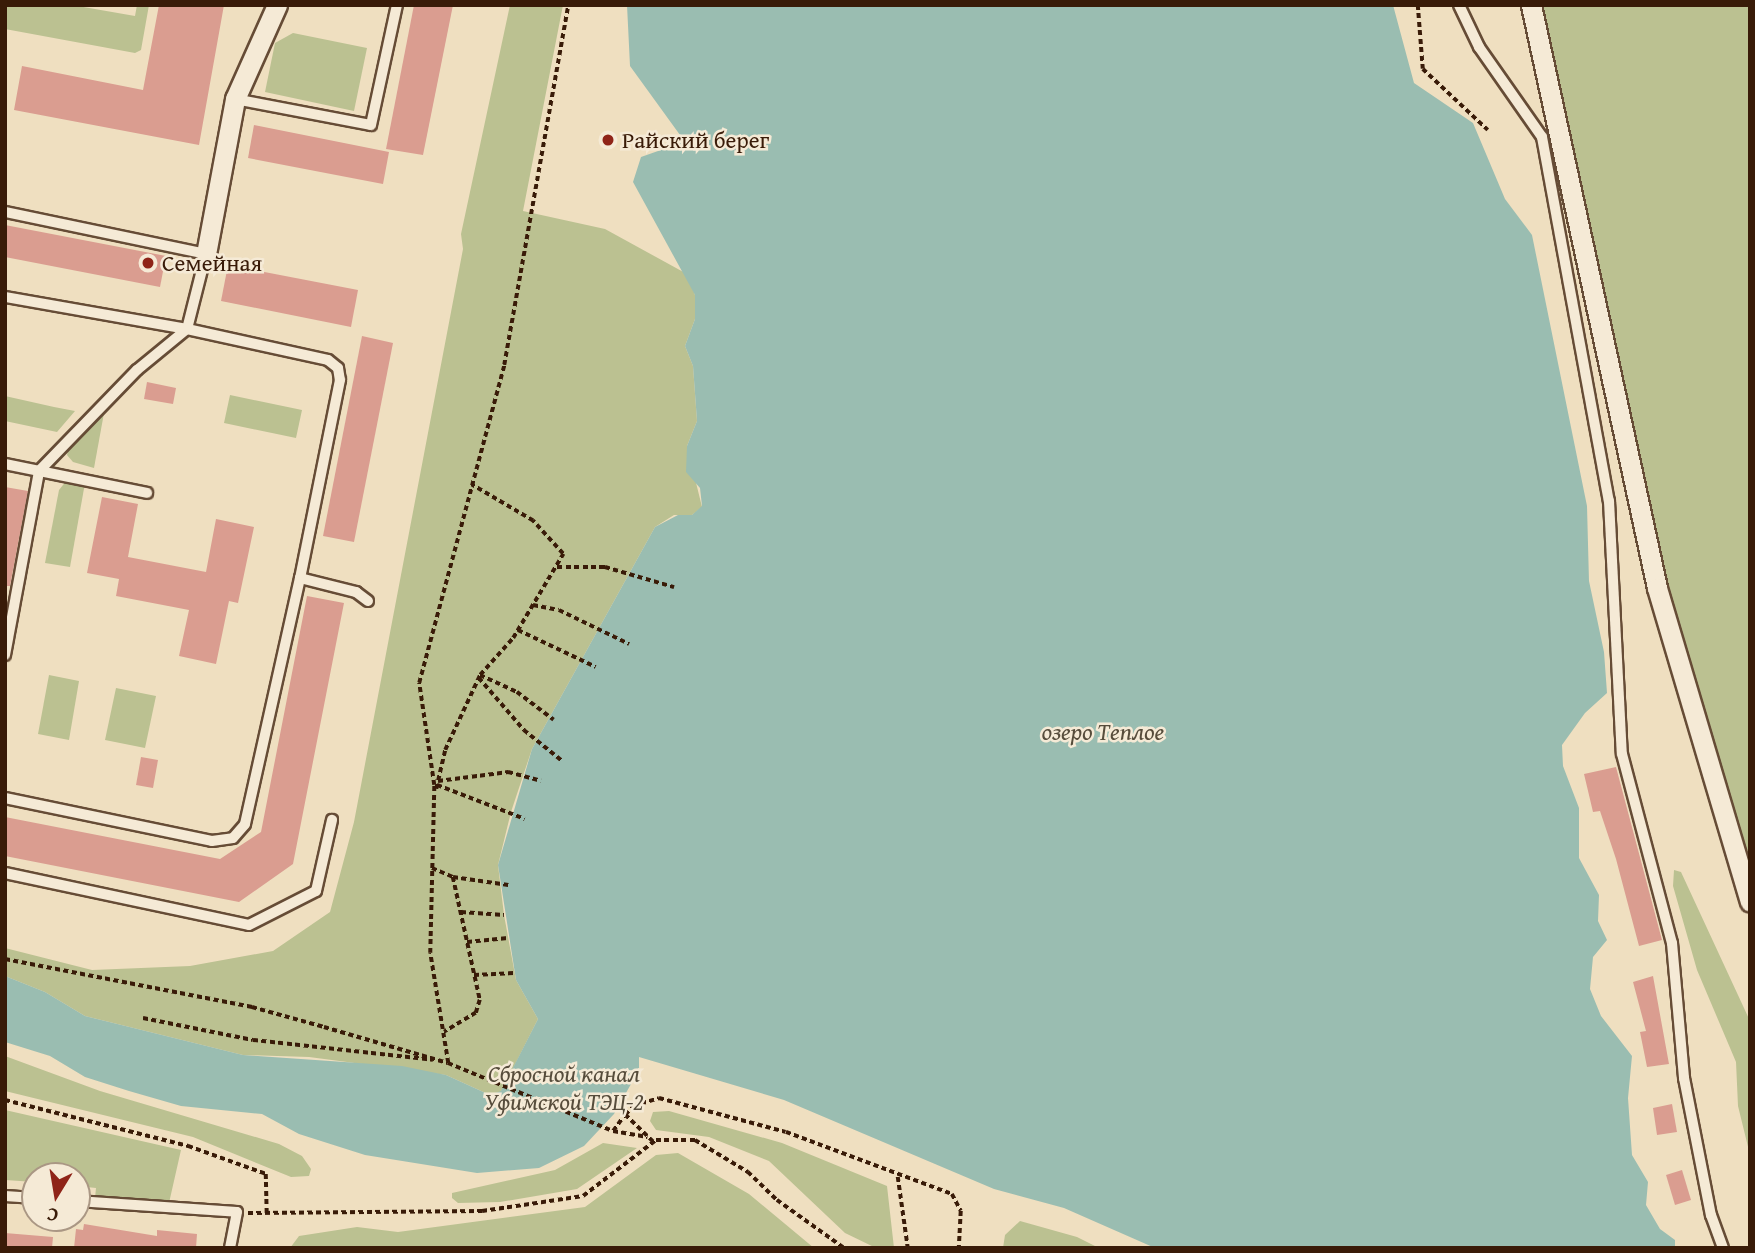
<!DOCTYPE html>
<html>
<head>
<meta charset="utf-8">
<style>
	body { margin:0 }
	#map { position:relative; width:1755px; height:1253px; overflow:hidden; background:#efdfc0; font-family:"Gentium Book Plus",serif }
	div>[style] { position:absolute }
	.green>* { inset:0; background:#bbc191 }
	.water>* { inset:0; background:#9abdb1 }
	.building>* { inset:0; background:#da9d90 }
	.path>* { height:3.5px; margin-top:-1.75px; transform-origin:0; background:repeating-linear-gradient(90deg,#391b08 0 5px,transparent 0 8.5px) }
	.roads { filter:drop-shadow(2px 0 #664c36) drop-shadow(-2px 0 #664c36) drop-shadow(0 2px #664c36) drop-shadow(0 -2px #664c36) }
	.service>* { height:10px; margin:-5px; padding:0 5px; transform-origin:5px; border-radius:5px; background:#f5ead6 }
	.minor>* { height:19px; margin:-9.5px; padding:0 9.5px; transform-origin:9.5px; border-radius:9.5px; background:#f5ead6 }
	.dots>* { width:19px; height:19px; translate:-50% -50%; box-sizing:border-box; border:4px solid #f5ead6; border-radius:50% }
	span { translate:-50% -50%; white-space:nowrap; text-align:center; line-height:1.15; -webkit-text-stroke:5px #f5ead6; paint-order:stroke }
	.poi-label { font-size:23px; color:#391b08 }
	.left { translate:0 -50%; text-align:left }
	.water-label { font-size:24px; color:#564c3b; font-style:italic }
	.frame { position:absolute; inset:0; border:7px solid #391b08; pointer-events:none }
	.north { position:absolute; left:21px; top:1162px; width:70px; height:70px; box-sizing:border-box; background:#f5ead6; border:2px solid #aa9784; border-radius:50%; rotate:191deg; font-size:19px; font-weight:700; line-height:28px; text-align:center; color:#391b08 }
	.north::after { content:''; display:block; margin:auto; width:24px; height:32px; background:#8f2418; clip-path:polygon(50% 0,100% 100%,50% 72%,0 100%) }
</style>
</head>
<body>
<div id="map">
	<div class="green">
		<div style="clip-path:polygon(5px 5px,72px 5px,135px 16px,137px 5px,149px 5px,141px 50px,135px 53px,5px 29px)"></div>
		<div style="clip-path:polygon(510px 5px,563px 5px,523px 211px,605px 229px,687px 274px,695px 295px,695px 319px,685px 346px,693px 366px,697px 421px,687px 446px,702px 507px,692px 515px,674px 515px,655px 527px,532px 749px,511px 812px,498px 865px,504px 915px,516px 980px,538px 1019px,501px 1092px,490px 1095px,446px 1075px,309px 1057px,243px 1055px,85px 1016px,45px 992px,5px 976px,5px 948px,92px 970px,190px 966px,273px 951px,330px 912px,354px 822px,463px 249px,461px 234px)"></div>
		<div style="clip-path:polygon(1533px 5px,1750px 5px,1750px 858px,1710px 747px,1669px 587px)"></div>
		<div style="clip-path:polygon(293px 33px,367px 48px,354px 111px,265px 92px,275px 43px)"></div>
		<div style="clip-path:polygon(230px 395px,302px 410px,296px 438px,224px 423px)"></div>
		<div style="clip-path:polygon(5px 396px,54px 407px,75px 411px,57px 432px,5px 421px)"></div>
		<div style="clip-path:polygon(104px 413px,94px 468px,73px 462px,67px 455px,70px 442px)"></div>
		<div style="clip-path:polygon(67px 480px,85px 483px,70px 567px,45px 563px,59px 490px)"></div>
		<div style="clip-path:polygon(49px 675px,79px 681px,69px 740px,38px 734px)"></div>
		<div style="clip-path:polygon(116px 688px,156px 696px,145px 748px,105px 740px)"></div>
		<div style="clip-path:polygon(1674px 870px,1681px 872px,1750px 1021px,1750px 1155px,1738px 1106px,1736px 1062px,1697px 970px,1673px 886px)"></div>
		<div style="clip-path:polygon(5px 1056px,100px 1091px,279px 1144px,302px 1156px,311px 1169px,309px 1176px,291px 1177px,193px 1137px,5px 1091px)"></div>
		<div style="clip-path:polygon(5px 1110px,181px 1150px,169px 1203px,95px 1198px,96px 1188px,77px 1186px,77px 1176px,35px 1176px,35px 1182px,5px 1180px)"></div>
		<div style="clip-path:polygon(669px 1111px,782px 1143px,887px 1186px,894px 1248px,876px 1248px,845px 1233px,769px 1161px,709px 1137px,656px 1130px,650px 1121px,653px 1112px)"></div>
		<div style="clip-path:polygon(603px 1143px,637px 1148px,577px 1189px,500px 1202px,458px 1203px,452px 1198px,452px 1193px,555px 1170px)"></div>
		<div style="clip-path:polygon(678px 1153px,749px 1194px,814px 1248px,290px 1248px,299px 1236px,357px 1227px,398px 1232px,585px 1207px,656px 1155px)"></div>
		<div style="clip-path:polygon(1020px 1221px,1077px 1237px,1099px 1248px,1003px 1248px,1005px 1235px)"></div>
	</div>
	<div class="water">
		<div style="clip-path:polygon(627px 5px,1393px 5px,1414px 83px,1473px 123px,1505px 199px,1532px 235px,1587px 506px,1589px 581px,1604px 652px,1607px 693px,1585px 713px,1562px 745px,1563px 766px,1579px 808px,1579px 858px,1599px 895px,1598px 921px,1607px 940px,1593px 957px,1590px 989px,1601px 1016px,1632px 1056px,1628px 1098px,1632px 1155px,1648px 1182px,1646px 1205px,1660px 1229px,1675px 1240px,1675px 1248px,1155px 1248px,1064px 1208px,994px 1189px,784px 1100px,639px 1057px,639px 1070px,614px 1114px,584px 1146px,539px 1168px,477px 1173px,365px 1155px,299px 1134px,262px 1114px,181px 1106px,129px 1091px,85px 1077px,50px 1056px,5px 1042px,5px 976px,45px 992px,85px 1016px,243px 1055px,402px 1066px,446px 1075px,490px 1095px,501px 1091px,538px 1019px,516px 980px,498px 865px,532px 749px,655px 527px,678px 515px,692px 515px,702px 506px,700px 488px,686px 472px,687px 446px,697px 421px,693px 366px,685px 346px,695px 319px,695px 295px,633px 182px,641px 157px,678px 144px,680px 135px,630px 66px)"></div>
	</div>
	<div class="building">
		<div style="clip-path:polygon(159px 5px,224px 5px,199px 145px,14px 110px,22px 66px,143px 90px)"></div>
		<div style="clip-path:polygon(414px 5px,453px 5px,423px 155px,386px 149px)"></div>
		<div style="clip-path:polygon(254px 125px,389px 152px,383px 184px,248px 158px)"></div>
		<div style="clip-path:polygon(5px 225px,166px 256px,160px 287px,5px 257px)"></div>
		<div style="clip-path:polygon(228px 265px,358px 290px,351px 327px,221px 301px)"></div>
		<div style="clip-path:polygon(362px 336px,393px 343px,354px 542px,323px 536px)"></div>
		<div style="clip-path:polygon(147px 382px,176px 388px,173px 404px,144px 399px)"></div>
		<div style="clip-path:polygon(5px 487px,28px 491px,10px 586px,5px 586px)"></div>
		<div style="clip-path:polygon(102px 497px,138px 504px,128px 557px,206px 572px,216px 519px,254px 527px,238px 603px,229px 601px,216px 664px,179px 656px,189px 610px,116px 596px,119px 579px,87px 573px)"></div>
		<div style="clip-path:polygon(307px 596px,344px 603px,293px 864px,239px 902px,5px 856px,5px 817px,220px 859px,261px 832px)"></div>
		<div style="clip-path:polygon(141px 757px,158px 760px,153px 788px,136px 785px)"></div>
		<div style="clip-path:polygon(1616px 767px,1662px 940px,1639px 946px,1616px 859px,1600px 811px,1593px 812px,1584px 774px)"></div>
		<div style="clip-path:polygon(1653px 976px,1669px 1064px,1647px 1067px,1640px 1032px,1646px 1031px,1633px 982px)"></div>
		<div style="clip-path:polygon(1672px 1104px,1677px 1132px,1657px 1135px,1653px 1108px)"></div>
		<div style="clip-path:polygon(1682px 1170px,1691px 1200px,1675px 1205px,1666px 1175px)"></div>
		<div style="clip-path:polygon(84px 1224px,157px 1236px,157px 1230px,197px 1234px,196px 1248px,74px 1248px,76px 1229px,83px 1230px)"></div>
		<div style="clip-path:polygon(5px 1233px,53px 1237px,52px 1248px,5px 1248px)"></div>
	</div>
	<div class="path">
		<div style="left:1418px;top:5px;width:64px;rotate:85.5deg"></div>
		<div style="left:1423px;top:69px;width:89px;rotate:43.2deg"></div>
		<div style="left:557px;top:567px;width:48px"></div>
		<div style="left:605px;top:567px;width:72px;rotate:16.2deg"></div>
		<div style="left:533px;top:605px;width:26px;rotate:11deg"></div>
		<div style="left:559px;top:610px;width:78px;rotate:25.9deg"></div>
		<div style="left:518px;top:630px;width:86px;rotate:25.4deg"></div>
		<div style="left:480px;top:675px;width:41px;rotate:24.7deg"></div>
		<div style="left:517px;top:692px;width:46px;rotate:37.1deg"></div>
		<div style="left:479px;top:678px;width:69px;rotate:49.1deg"></div>
		<div style="left:524px;top:730px;width:48px;rotate:39deg"></div>
		<div style="left:438px;top:781px;width:71px;rotate:-7.3deg"></div>
		<div style="left:508px;top:772px;width:34px;rotate:15deg"></div>
		<div style="left:437px;top:785px;width:94px;rotate:21.1deg"></div>
		<div style="left:436px;top:789px;width:40px;rotate:-77deg"></div>
		<div style="left:445px;top:750px;width:83px;rotate:-65deg"></div>
		<div style="left:480px;top:675px;width:50px;rotate:-48.3deg"></div>
		<div style="left:513px;top:638px;width:98px;rotate:-59.2deg"></div>
		<div style="left:563px;top:554px;width:45px;rotate:-132.3deg"></div>
		<div style="left:533px;top:521px;width:71px;rotate:-149.5deg"></div>
		<div style="left:432px;top:868px;width:23px;rotate:23deg"></div>
		<div style="left:453px;top:877px;width:126px;rotate:77.6deg"></div>
		<div style="left:480px;top:1000px;width:14px;rotate:107deg"></div>
		<div style="left:476px;top:1013px;width:37px;rotate:149deg"></div>
		<div style="left:453px;top:877px;width:56px;rotate:8.3deg"></div>
		<div style="left:461px;top:912px;width:43px;rotate:4deg"></div>
		<div style="left:467px;top:942px;width:41px;rotate:-5.6deg"></div>
		<div style="left:5px;top:959px;width:252px;rotate:11deg"></div>
		<div style="left:252px;top:1007px;width:75px;rotate:15.5deg"></div>
		<div style="left:324px;top:1027px;width:129px;rotate:16.2deg"></div>
		<div style="left:448px;top:1063px;width:178px;rotate:22.4deg"></div>
		<div style="left:613px;top:1131px;width:35px;rotate:10deg"></div>
		<div style="left:474px;top:975px;width:40px;rotate:-2.9deg"></div>
		<div style="left:143px;top:1018px;width:112px;rotate:11.3deg"></div>
		<div style="left:253px;top:1040px;width:181px;rotate:6.3deg"></div>
		<div style="left:448px;top:1063px;width:111px;rotate:-99.3deg"></div>
		<div style="left:430px;top:953px;width:168px;rotate:-88.6deg"></div>
		<div style="left:434px;top:785px;width:103px;rotate:-98.4deg"></div>
		<div style="left:419px;top:683px;width:329px;rotate:-75deg"></div>
		<div style="left:504px;top:365px;width:366px;rotate:-79.9deg"></div>
		<div style="left:5px;top:1100px;width:189px;rotate:14.1deg"></div>
		<div style="left:188px;top:1146px;width:83px;rotate:19.7deg"></div>
		<div style="left:266px;top:1174px;width:40px;rotate:88.6deg"></div>
		<div style="left:613px;top:1131px;width:19px;rotate:-54deg"></div>
		<div style="left:653px;top:1142px;width:39px;rotate:-136deg"></div>
		<div style="left:625px;top:1115px;width:12px;rotate:-48deg"></div>
		<div style="left:633px;top:1106px;width:27px;rotate:-17deg"></div>
		<div style="left:659px;top:1098px;width:131px;rotate:15deg"></div>
		<div style="left:786px;top:1132px;width:177px;rotate:20.5deg"></div>
		<div style="left:952px;top:1194px;width:19px;rotate:62deg"></div>
		<div style="left:961px;top:1211px;width:37px;rotate:93deg"></div>
		<div style="left:898px;top:1177px;width:72px;rotate:82deg"></div>
		<div style="left:248px;top:1213px;width:234px;rotate:-0.5deg"></div>
		<div style="left:482px;top:1211px;width:102px;rotate:-8.4deg"></div>
		<div style="left:583px;top:1196px;width:92px;rotate:-37.5deg"></div>
		<div style="left:656px;top:1140px;width:39px"></div>
		<div style="left:695px;top:1140px;width:62px;rotate:31.1deg"></div>
		<div style="left:748px;top:1172px;width:40px;rotate:44deg"></div>
		<div style="left:777px;top:1200px;width:82px;rotate:35.6deg"></div>
	</div>
	<div class="roads">
		<div class="service">
			<div style="left:1459px;top:5px;width:47px;rotate:64.5deg"></div>
			<div style="left:1479px;top:47px;width:110px;rotate:55deg"></div>
			<div style="left:1542px;top:137px;width:370px;rotate:79.6deg"></div>
			<div style="left:1609px;top:501px;width:253px;rotate:87.1deg"></div>
			<div style="left:1622px;top:754px;width:196px;rotate:75.2deg"></div>
			<div style="left:1672px;top:943px;width:136px;rotate:84.9deg"></div>
			<div style="left:1684px;top:1078px;width:140px;rotate:78.9deg"></div>
			<div style="left:1711px;top:1215px;width:35px;rotate:70deg"></div>
			<div style="left:235px;top:99px;width:138px;rotate:10.8deg"></div>
			<div style="left:371px;top:125px;width:123px;rotate:-77.8deg"></div>
			<div style="left:5px;top:212px;width:205px;rotate:11.8deg"></div>
			<div style="left:206px;top:254px;width:77px;rotate:104.2deg"></div>
			<div style="left:187px;top:329px;width:185px;rotate:-170deg"></div>
			<div style="left:5px;top:464px;width:145px;rotate:11.5deg"></div>
			<div style="left:5px;top:655px;width:187px;rotate:-79.5deg"></div>
			<div style="left:39px;top:471px;width:141px;rotate:-45.9deg"></div>
			<div style="left:137px;top:370px;width:65px;rotate:-39.4deg"></div>
			<div style="left:187px;top:329px;width:144px;rotate:12.4deg"></div>
			<div style="left:328px;top:360px;width:13px;rotate:39deg"></div>
			<div style="left:338px;top:368px;width:12px;rotate:81deg"></div>
			<div style="left:340px;top:380px;width:202px;rotate:101.4deg"></div>
			<div style="left:5px;top:798px;width:211px;rotate:11.7deg"></div>
			<div style="left:212px;top:841px;width:21px;rotate:-8deg"></div>
			<div style="left:233px;top:838px;width:18px;rotate:-49deg"></div>
			<div style="left:245px;top:824px;width:252px;rotate:-77.4deg"></div>
			<div style="left:300px;top:578px;width:58px;rotate:14deg"></div>
			<div style="left:356px;top:592px;width:15px;rotate:37deg"></div>
			<div style="left:5px;top:873px;width:249px;rotate:12deg"></div>
			<div style="left:249px;top:925px;width:75px;rotate:-26.9deg"></div>
			<div style="left:316px;top:891px;width:73px;rotate:-77.3deg"></div>
			<div style="left:5px;top:1196px;width:30px;rotate:4deg"></div>
			<div style="left:77px;top:1201px;width:160px;rotate:3.9deg"></div>
			<div style="left:237px;top:1212px;width:37px;rotate:101deg"></div>
		</div>
		<div class="minor">
			<div style="left:1531px;top:5px;width:596px;rotate:77.8deg"></div>
			<div style="left:1657px;top:588px;width:327px;rotate:73.5deg"></div>
			<div style="left:206px;top:254px;width:158px;rotate:-79.4deg"></div>
			<div style="left:235px;top:99px;width:103px;rotate:-65.9deg"></div>
		</div>
	</div>
	<div class="dots">
		<div style="left:608px;top:140px;background:#8f2418"></div>
		<div style="left:148px;top:263px;background:#8f2418"></div>
	</div>
	<div class="poi-label">
		<span class="left" style="left:622px;top:140px">Райский берег</span>
		<span class="left" style="left:162px;top:263px">Семейная</span>
	</div>
	<div class="water-label">
		<span style="left:1103px;top:732px">озеро Теплое</span>
		<span style="left:564px;top:1088px">Сбросной канал<br>Уфимской ТЭЦ-2</span>
	</div>
	<div class="frame"></div>
	<div class="north">С</div>
</div>
</body>
</html>
